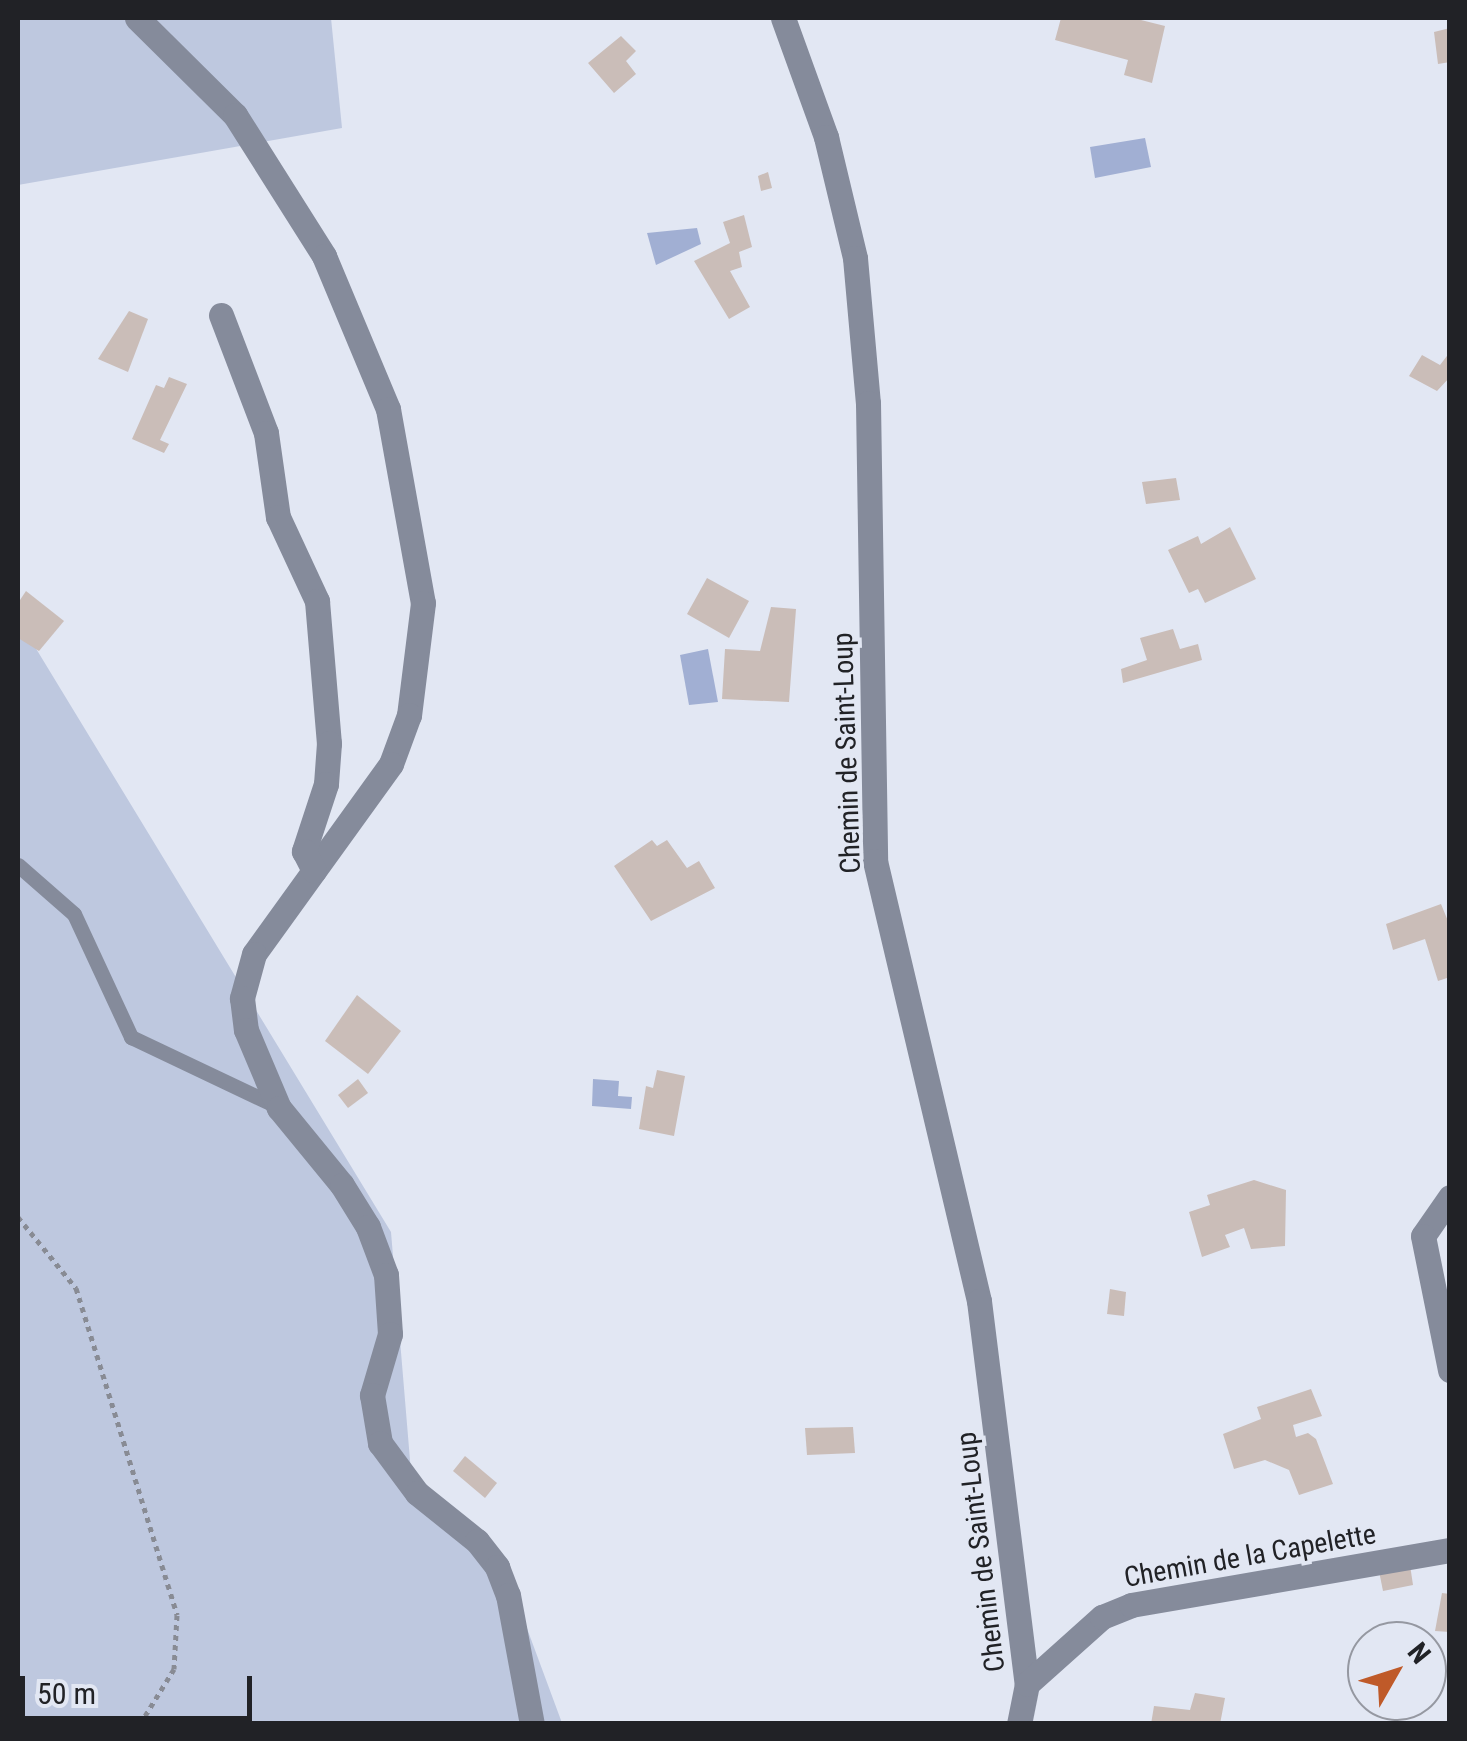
<!DOCTYPE html>
<html>
<head>
<meta charset="utf-8">
<style>
	body { margin:0 }
	#map { position:relative; width:1467px; height:1741px; overflow:hidden; background:#e2e7f3; font-family:"Roboto Condensed",sans-serif }
	div>[style] { position:absolute }
	.green>* { inset:0; background:#bec8df }
	.water>* { inset:0; background:#a1afd3 }
	.building>* { inset:0; background:#cabdb8 }
	.path>* { height:5px; margin-top:-2.5px; transform-origin:0; background:repeating-linear-gradient(90deg,#888b94 0 5px,transparent 0 10px) }
	.service>* { height:15px; margin:-7.5px; padding:0 7.5px; transform-origin:7.5px; border-radius:7.5px; background:#858b9b }
	.minor>* { height:25px; margin:-12.5px; padding:0 12.5px; transform-origin:12.5px; border-radius:12.5px; background:#858b9b }
	span { translate:-50% -50%; white-space:nowrap; text-align:center; line-height:1.15; -webkit-text-stroke:8px #e2e7f3; paint-order:stroke }
	.street-label { font-size:28px; color:#212226 }
	.frame { position:absolute; inset:0; border:20px solid #212226; pointer-events:none }
	.north { position:absolute; left:1347px; top:1621px; width:100px; height:100px; box-sizing:border-box; background:#e2e7f3; border:2px solid #9598a1; border-radius:50%; rotate:51deg; font-size:28px; font-weight:700; line-height:40px; text-align:center; color:#212226 }
	.north::after { content:''; display:block; margin:auto; width:35px; height:45px; background:#bf5a29; clip-path:polygon(50% 0,100% 100%,50% 72%,0 100%) }
	.scale { position:absolute; left:20px; top:1676px; width:232px; height:45px; box-sizing:border-box; border:5px solid #212226; border-top:0; padding-left:12px; font-size:30px; line-height:35px; white-space:nowrap; color:#212226; -webkit-text-stroke:8px #e2e7f3; paint-order:stroke }
</style>
</head>
<body>
<div id="map">
	<div class="green">
		<div style="clip-path:polygon(18px 18px,331px 18px,342px 128px,18px 185px)"></div>
		<div style="clip-path:polygon(18px 619px,391px 1232px,411px 1472px,515px 1596px,562px 1723px,18px 1723px)"></div>
	</div>
	<div class="water">
		<div style="clip-path:polygon(1145px 138px,1151px 167px,1095px 178px,1090px 147px)"></div>
		<div style="clip-path:polygon(697px 228px,701px 244px,656px 265px,647px 233px)"></div>
		<div style="clip-path:polygon(708px 649px,718px 702px,689px 705px,680px 655px)"></div>
		<div style="clip-path:polygon(593px 1079px,619px 1081px,618px 1096px,632px 1097px,631px 1109px,592px 1106px)"></div>
	</div>
	<div class="building">
		<div style="clip-path:polygon(1061px 18px,1133px 18px,1165px 26px,1152px 83px,1124px 75px,1128px 60px,1055px 40px)"></div>
		<div style="clip-path:polygon(1450px 28px,1450px 62px,1438px 64px,1434px 32px)"></div>
		<div style="clip-path:polygon(621px 36px,636px 51px,626px 61px,636px 74px,614px 93px,588px 63px)"></div>
		<div style="clip-path:polygon(768px 172px,772px 188px,761px 191px,758px 176px)"></div>
		<div style="clip-path:polygon(744px 215px,752px 247px,739px 252px,742px 267px,730px 271px,750px 307px,729px 319px,694px 261px,730px 243px,723px 222px)"></div>
		<div style="clip-path:polygon(129px 311px,148px 319px,128px 372px,98px 359px)"></div>
		<div style="clip-path:polygon(1450px 352px,1450px 377px,1437px 391px,1409px 376px,1422px 355px,1440px 365px)"></div>
		<div style="clip-path:polygon(169px 377px,187px 384px,160px 440px,169px 444px,164px 453px,132px 439px,156px 385px,164px 388px)"></div>
		<div style="clip-path:polygon(1176px 478px,1180px 500px,1146px 504px,1142px 482px)"></div>
		<div style="clip-path:polygon(1230px 527px,1256px 579px,1205px 603px,1198px 589px,1189px 593px,1168px 550px,1198px 536px,1201px 544px)"></div>
		<div style="clip-path:polygon(707px 578px,749px 601px,729px 638px,687px 614px)"></div>
		<div style="clip-path:polygon(26px 591px,64px 621px,39px 651px,18px 638px,18px 603px)"></div>
		<div style="clip-path:polygon(771px 607px,796px 609px,789px 702px,722px 699px,725px 649px,760px 651px)"></div>
		<div style="clip-path:polygon(1173px 629px,1180px 649px,1198px 644px,1202px 660px,1123px 683px,1121px 669px,1147px 660px,1140px 638px)"></div>
		<div style="clip-path:polygon(652px 840px,657px 846px,667px 840px,687px 868px,699px 861px,715px 888px,651px 921px,614px 866px)"></div>
		<div style="clip-path:polygon(1441px 904px,1450px 926px,1450px 977px,1438px 981px,1425px 939px,1393px 950px,1386px 924px)"></div>
		<div style="clip-path:polygon(357px 995px,401px 1031px,368px 1074px,325px 1041px)"></div>
		<div style="clip-path:polygon(657px 1070px,685px 1076px,674px 1136px,639px 1129px,646px 1086px,653px 1088px)"></div>
		<div style="clip-path:polygon(358px 1079px,368px 1093px,348px 1108px,338px 1095px)"></div>
		<div style="clip-path:polygon(1254px 1180px,1286px 1190px,1285px 1246px,1251px 1249px,1244px 1228px,1225px 1235px,1230px 1247px,1202px 1257px,1189px 1212px,1210px 1205px,1207px 1195px)"></div>
		<div style="clip-path:polygon(1110px 1289px,1126px 1292px,1124px 1316px,1107px 1314px)"></div>
		<div style="clip-path:polygon(1311px 1389px,1322px 1416px,1293px 1425px,1296px 1437px,1308px 1433px,1316px 1439px,1333px 1484px,1299px 1495px,1289px 1470px,1265px 1460px,1234px 1469px,1223px 1434px,1261px 1419px,1257px 1407px)"></div>
		<div style="clip-path:polygon(853px 1427px,855px 1453px,807px 1455px,805px 1428px)"></div>
		<div style="clip-path:polygon(465px 1456px,497px 1483px,485px 1498px,453px 1471px)"></div>
		<div style="clip-path:polygon(1410px 1565px,1413px 1585px,1383px 1591px,1379px 1571px)"></div>
		<div style="clip-path:polygon(1442px 1593px,1450px 1594px,1450px 1632px,1435px 1631px)"></div>
		<div style="clip-path:polygon(1195px 1693px,1225px 1698px,1220px 1724px,1151px 1724px,1154px 1706px,1190px 1710px)"></div>
	</div>
	<div class="path">
		<div style="left:18px;top:1217px;width:92px;rotate:50.8deg"></div>
		<div style="left:76px;top:1288px;width:342px;rotate:72.8deg"></div>
		<div style="left:177px;top:1615px;width:54px;rotate:93.2deg"></div>
		<div style="left:174px;top:1669px;width:65px;rotate:121.7deg"></div>
	</div>
	<div class="service">
		<div style="left:18px;top:865px;width:74px;rotate:41.2deg"></div>
		<div style="left:74px;top:914px;width:136px;rotate:65.1deg"></div>
		<div style="left:131px;top:1037px;width:161px;rotate:25.4deg"></div>
	</div>
	<div class="minor">
		<div style="left:137px;top:18px;width:138px;rotate:44.7deg"></div>
		<div style="left:235px;top:115px;width:167px;rotate:57.7deg"></div>
		<div style="left:324px;top:256px;width:166px;rotate:67.3deg"></div>
		<div style="left:388px;top:409px;width:197px;rotate:79.8deg"></div>
		<div style="left:423px;top:603px;width:113px;rotate:97.1deg"></div>
		<div style="left:409px;top:715px;width:52px;rotate:110.2deg"></div>
		<div style="left:391px;top:764px;width:234px;rotate:125.8deg"></div>
		<div style="left:254px;top:954px;width:46px;rotate:105.3deg"></div>
		<div style="left:242px;top:998px;width:32px;rotate:83deg"></div>
		<div style="left:246px;top:1030px;width:85px;rotate:67.1deg"></div>
		<div style="left:279px;top:1108px;width:99px;rotate:50.7deg"></div>
		<div style="left:342px;top:1185px;width:49px;rotate:58.2deg"></div>
		<div style="left:368px;top:1227px;width:51px;rotate:69.4deg"></div>
		<div style="left:386px;top:1275px;width:59px;rotate:86.1deg"></div>
		<div style="left:390px;top:1334px;width:64px;rotate:106.4deg"></div>
		<div style="left:372px;top:1395px;width:49px;rotate:80.5deg"></div>
		<div style="left:380px;top:1443px;width:62px;rotate:53.5deg"></div>
		<div style="left:417px;top:1493px;width:77px;rotate:38.7deg"></div>
		<div style="left:477px;top:1541px;width:33px;rotate:52deg"></div>
		<div style="left:497px;top:1567px;width:30px;rotate:69deg"></div>
		<div style="left:508px;top:1595px;width:131px;rotate:79.5deg"></div>
		<div style="left:783px;top:18px;width:127px;rotate:70.1deg"></div>
		<div style="left:826px;top:137px;width:124px;rotate:76.5deg"></div>
		<div style="left:855px;top:258px;width:146px;rotate:84.9deg"></div>
		<div style="left:868px;top:403px;width:458px;rotate:89.1deg"></div>
		<div style="left:875px;top:861px;width:452px;rotate:76.7deg"></div>
		<div style="left:979px;top:1301px;width:386px;rotate:82.9deg"></div>
		<div style="left:1027px;top:1684px;width:41px;rotate:101.3deg"></div>
		<div style="left:221px;top:315px;width:126px;rotate:69.1deg"></div>
		<div style="left:266px;top:433px;width:85px;rotate:81.9deg"></div>
		<div style="left:278px;top:517px;width:93px;rotate:65.1deg"></div>
		<div style="left:317px;top:601px;width:143px;rotate:85.2deg"></div>
		<div style="left:329px;top:743px;width:41px;rotate:94.2deg"></div>
		<div style="left:326px;top:784px;width:71px;rotate:108.2deg"></div>
		<div style="left:304px;top:851px;width:22px;rotate:63deg"></div>
		<div style="left:1450px;top:1197px;width:47px;rotate:124.7deg"></div>
		<div style="left:1423px;top:1236px;width:137px;rotate:78.6deg"></div>
		<div style="left:1027px;top:1684px;width:101px;rotate:-41.8deg"></div>
		<div style="left:1102px;top:1617px;width:31px;rotate:-22deg"></div>
		<div style="left:1131px;top:1605px;width:324px;rotate:-9.8deg"></div>
	</div>
	<div class="street-label">
		<span style="left:847px;top:753px;rotate:-92deg">Chemin de Saint-Loup</span>
		<span style="left:981px;top:1552px;rotate:-97deg">Chemin de Saint-Loup</span>
		<span style="left:1250px;top:1556px;rotate:-10deg">Chemin de la Capelette</span>
	</div>
	<div class="frame"></div>
	<div class="north">N</div>
	<div class="scale">50 m</div>
</div>
</body>
</html>
